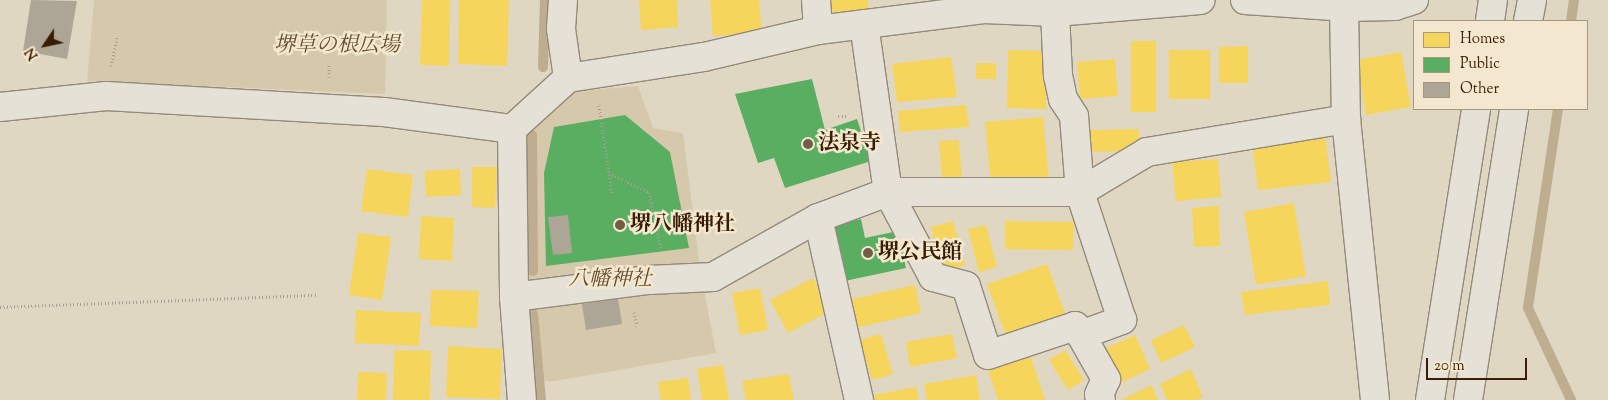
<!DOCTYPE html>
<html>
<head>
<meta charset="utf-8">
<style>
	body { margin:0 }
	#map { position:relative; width:1608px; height:400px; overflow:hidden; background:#e0d7c2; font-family:"Sorts Mill Goudy","Noto Serif JP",serif }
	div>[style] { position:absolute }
	.green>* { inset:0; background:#d6c8aa }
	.homes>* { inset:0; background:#f6d55c }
	.public>* { inset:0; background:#5aae61 }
	.stream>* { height:10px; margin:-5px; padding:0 5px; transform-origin:5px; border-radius:5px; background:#bead8e }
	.building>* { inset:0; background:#ada696 }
	.path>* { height:3px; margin-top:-1.5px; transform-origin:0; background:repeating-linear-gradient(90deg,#a49e93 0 1px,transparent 0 3.5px) }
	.roads { filter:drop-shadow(1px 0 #938a7b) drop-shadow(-1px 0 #938a7b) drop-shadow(0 1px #938a7b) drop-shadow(0 -1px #938a7b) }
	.minor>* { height:28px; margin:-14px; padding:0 14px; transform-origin:14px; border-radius:14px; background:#e6e1d7 }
	.tertiary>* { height:28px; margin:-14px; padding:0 14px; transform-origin:14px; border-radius:14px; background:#e6e1d7 }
	.dots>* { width:14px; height:14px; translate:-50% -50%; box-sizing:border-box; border:2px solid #f3e8cf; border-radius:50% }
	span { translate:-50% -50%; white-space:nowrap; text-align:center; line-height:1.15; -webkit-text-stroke:5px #f3e8cf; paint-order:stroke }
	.park-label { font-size:21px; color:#654c2f; font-style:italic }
	.poi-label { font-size:21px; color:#381c03; font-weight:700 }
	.left { translate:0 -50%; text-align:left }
	.legend { position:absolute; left:1413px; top:20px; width:175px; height:90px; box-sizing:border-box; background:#f3e8cf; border:1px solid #a8967d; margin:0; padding:6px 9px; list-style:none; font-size:15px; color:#381c03 }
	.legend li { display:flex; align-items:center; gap:10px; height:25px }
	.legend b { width:25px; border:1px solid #a8967d }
	.north { position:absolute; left:20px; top:20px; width:50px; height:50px; -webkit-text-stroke:4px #f3e8cf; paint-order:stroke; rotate:236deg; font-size:14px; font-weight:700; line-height:20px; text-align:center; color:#381c03 }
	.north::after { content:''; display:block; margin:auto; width:18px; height:22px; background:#381c03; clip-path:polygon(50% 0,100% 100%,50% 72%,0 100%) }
	.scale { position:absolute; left:1426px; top:358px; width:101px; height:22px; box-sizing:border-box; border:2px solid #381c03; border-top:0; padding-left:6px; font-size:15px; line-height:18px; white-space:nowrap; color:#381c03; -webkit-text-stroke:4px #f3e8cf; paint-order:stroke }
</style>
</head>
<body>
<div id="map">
	<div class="green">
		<div style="clip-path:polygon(94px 0,387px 0,385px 94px,87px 81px)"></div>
		<div style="clip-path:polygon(638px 86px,653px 128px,683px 133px,700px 269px,716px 353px,549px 382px,527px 376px,521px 132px,568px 92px)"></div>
	</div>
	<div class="homes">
		<div style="clip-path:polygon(422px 0,450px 0,449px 66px,420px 65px)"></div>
		<div style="clip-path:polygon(459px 0,509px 0,507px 66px,458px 64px)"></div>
		<div style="clip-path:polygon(639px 0,677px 0,678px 27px,641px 30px)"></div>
		<div style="clip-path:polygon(710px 0,759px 0,762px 33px,713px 36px)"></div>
		<div style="clip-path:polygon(830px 0,868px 0,868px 11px,831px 12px)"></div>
		<div style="clip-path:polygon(1131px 41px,1156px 41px,1156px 112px,1131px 112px)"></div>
		<div style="clip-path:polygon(1248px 46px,1248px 83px,1219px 83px,1219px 47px)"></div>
		<div style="clip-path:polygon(1008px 50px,1046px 51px,1046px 109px,1007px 108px)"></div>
		<div style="clip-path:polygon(1169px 50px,1210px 50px,1210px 99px,1169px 99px)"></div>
		<div style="clip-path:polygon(1401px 52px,1411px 107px,1366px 115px,1357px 60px)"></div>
		<div style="clip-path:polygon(951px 57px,957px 97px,897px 102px,892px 64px)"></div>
		<div style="clip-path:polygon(1115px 59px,1118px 96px,1080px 99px,1077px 62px)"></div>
		<div style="clip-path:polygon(976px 63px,996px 63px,996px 79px,976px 79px)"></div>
		<div style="clip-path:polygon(966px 105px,969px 127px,900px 132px,898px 111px)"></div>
		<div style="clip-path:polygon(1043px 117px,1049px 181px,991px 186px,985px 122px)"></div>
		<div style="clip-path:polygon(1139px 129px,1139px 151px,1087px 152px,1086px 130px)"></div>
		<div style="clip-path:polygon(1325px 135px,1331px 182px,1258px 190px,1252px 143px)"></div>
		<div style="clip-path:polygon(959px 140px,962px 179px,942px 181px,939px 141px)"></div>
		<div style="clip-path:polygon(1218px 159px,1221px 197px,1176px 201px,1172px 162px)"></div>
		<div style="clip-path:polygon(472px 167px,497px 167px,495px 208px,472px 207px)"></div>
		<div style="clip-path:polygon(367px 169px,413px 175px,408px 217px,361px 211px)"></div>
		<div style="clip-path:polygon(460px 169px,461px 195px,426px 197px,425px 171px)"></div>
		<div style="clip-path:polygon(1294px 203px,1306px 276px,1256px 285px,1244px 212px)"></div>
		<div style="clip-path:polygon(1219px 206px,1220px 246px,1194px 247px,1192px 208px)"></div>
		<div style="clip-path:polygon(421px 216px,454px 218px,452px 261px,419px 259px)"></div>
		<div style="clip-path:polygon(953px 221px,965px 265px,942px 271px,931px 227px)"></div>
		<div style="clip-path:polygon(1005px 221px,1074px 222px,1073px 250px,1005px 249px)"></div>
		<div style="clip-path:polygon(986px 225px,997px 267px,979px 272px,968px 229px)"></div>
		<div style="clip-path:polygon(358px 233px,391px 237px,382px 300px,349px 295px)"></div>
		<div style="clip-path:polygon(1047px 264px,1066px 316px,1006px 336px,987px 284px)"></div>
		<div style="clip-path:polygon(813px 278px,830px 311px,788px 333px,770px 300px)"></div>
		<div style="clip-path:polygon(1328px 281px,1330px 305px,1245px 315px,1241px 292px)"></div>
		<div style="clip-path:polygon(915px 285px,921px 313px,855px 328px,848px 300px)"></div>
		<div style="clip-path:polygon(760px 288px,768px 330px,740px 335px,732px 293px)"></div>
		<div style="clip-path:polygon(431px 290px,479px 291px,477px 328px,430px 326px)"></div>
		<div style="clip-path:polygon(356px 310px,421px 313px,419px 346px,355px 343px)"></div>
		<div style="clip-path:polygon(1184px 325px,1195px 347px,1161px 363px,1151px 340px)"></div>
		<div style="clip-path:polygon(881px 334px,893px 374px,872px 380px,860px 340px)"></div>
		<div style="clip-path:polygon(952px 334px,957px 358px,910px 367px,906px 342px)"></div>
		<div style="clip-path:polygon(1135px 335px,1150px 369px,1120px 383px,1104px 349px)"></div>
		<div style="clip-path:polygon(448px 346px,502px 349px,500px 399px,446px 397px)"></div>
		<div style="clip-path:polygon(394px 350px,431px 351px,430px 400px,393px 400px)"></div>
		<div style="clip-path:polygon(1065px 350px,1084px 380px,1068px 390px,1049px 360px)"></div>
		<div style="clip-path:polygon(1031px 357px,1045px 400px,998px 400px,988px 370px)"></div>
		<div style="clip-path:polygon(723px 365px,729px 400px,702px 400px,697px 369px)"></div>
		<div style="clip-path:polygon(1191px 369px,1203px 397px,1196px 400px,1167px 400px,1160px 384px)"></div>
		<div style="clip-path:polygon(358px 372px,387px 373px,386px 400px,357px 400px)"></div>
		<div style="clip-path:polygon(789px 374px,794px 400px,746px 400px,742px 381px)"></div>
		<div style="clip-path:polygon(976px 375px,980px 400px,927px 400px,924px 384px)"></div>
		<div style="clip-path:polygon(688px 378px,691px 400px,661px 400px,658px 382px)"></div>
		<div style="clip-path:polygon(1152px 385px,1158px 400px,1121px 400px)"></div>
		<div style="clip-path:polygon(916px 387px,919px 400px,875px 400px,874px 395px)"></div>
	</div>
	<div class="public">
		<div style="clip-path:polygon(812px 79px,825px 130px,857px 119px,871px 161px,785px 188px,774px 158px,758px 163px,735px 94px)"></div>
		<div style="clip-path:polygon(625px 115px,670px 152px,689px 248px,546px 266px,544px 173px,554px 127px)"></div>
		<div style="clip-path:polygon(861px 219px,865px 238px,898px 231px,906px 268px,840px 282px,828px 226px)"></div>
	</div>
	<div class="stream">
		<div style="left:1571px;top:21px;width:21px;rotate:-82deg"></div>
		<div style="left:543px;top:67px;width:67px;rotate:-88.3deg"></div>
		<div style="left:1558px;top:109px;width:201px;rotate:98.6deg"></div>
		<div style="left:1528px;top:308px;width:102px;rotate:64.9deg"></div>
		<div style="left:532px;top:135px;width:136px;rotate:89.6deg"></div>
		<div style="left:533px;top:314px;width:86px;rotate:84.7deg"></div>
	</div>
	<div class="building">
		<div style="clip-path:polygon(31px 0,77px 1px,67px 59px,23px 51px)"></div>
		<div style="clip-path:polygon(568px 215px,572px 253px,553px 255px,548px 217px)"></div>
		<div style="clip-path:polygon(618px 299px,622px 324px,586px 330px,582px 304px)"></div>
	</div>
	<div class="path">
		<div style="left:111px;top:66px;width:29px;rotate:-78deg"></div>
		<div style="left:329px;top:77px;width:12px;rotate:-90deg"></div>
		<div style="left:599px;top:105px;width:90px;rotate:81.7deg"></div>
		<div style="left:838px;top:116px;width:8px"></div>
		<div style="left:609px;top:173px;width:44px;rotate:25.4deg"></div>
		<div style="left:649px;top:192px;width:58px;rotate:78.1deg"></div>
		<div style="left:0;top:307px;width:317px;rotate:-2.2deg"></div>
		<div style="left:634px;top:312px;width:14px;rotate:78deg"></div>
	</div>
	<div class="roads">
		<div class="minor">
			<div style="left:563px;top:0;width:29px;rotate:94deg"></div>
			<div style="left:561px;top:29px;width:49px;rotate:81.9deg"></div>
			<div style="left:816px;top:0;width:30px;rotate:86deg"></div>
			<div style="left:1245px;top:0;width:99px;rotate:4deg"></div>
			<div style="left:1344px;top:7px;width:51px;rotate:-1.1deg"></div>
			<div style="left:1395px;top:6px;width:20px;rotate:-18deg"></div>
			<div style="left:1344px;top:7px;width:112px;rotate:89deg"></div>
			<div style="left:1346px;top:119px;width:282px;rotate:84.1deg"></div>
			<div style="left:864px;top:24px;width:170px;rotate:81.9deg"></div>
			<div style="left:888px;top:192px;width:96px;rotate:62.1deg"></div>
			<div style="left:933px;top:277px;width:34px;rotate:15deg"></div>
			<div style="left:966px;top:286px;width:72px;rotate:72.3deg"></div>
			<div style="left:988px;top:355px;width:92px;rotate:-18.4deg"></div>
			<div style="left:1075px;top:326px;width:11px;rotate:56deg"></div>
			<div style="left:1081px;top:335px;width:44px;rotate:-20.1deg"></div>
			<div style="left:1122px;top:320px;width:135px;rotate:-108.2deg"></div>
			<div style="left:1080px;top:192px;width:76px;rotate:-94.5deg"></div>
			<div style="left:1074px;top:116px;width:20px;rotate:-123deg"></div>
			<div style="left:1063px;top:99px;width:24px;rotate:-102deg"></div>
			<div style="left:1058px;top:76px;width:64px;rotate:-92.7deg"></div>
			<div style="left:0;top:107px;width:107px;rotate:-5.9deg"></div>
			<div style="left:106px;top:96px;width:278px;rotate:3.3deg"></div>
			<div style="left:384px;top:112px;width:129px;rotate:7.6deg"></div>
			<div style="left:512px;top:129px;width:76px;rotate:-42.3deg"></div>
			<div style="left:568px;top:78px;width:138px;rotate:-8.8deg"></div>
			<div style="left:704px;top:57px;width:117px;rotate:-13.3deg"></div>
			<div style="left:818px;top:30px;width:167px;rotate:-7.2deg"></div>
			<div style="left:984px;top:9px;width:71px;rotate:2.4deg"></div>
			<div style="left:1055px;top:12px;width:146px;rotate:-4.7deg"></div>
			<div style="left:512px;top:129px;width:168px;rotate:89.3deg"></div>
			<div style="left:514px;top:297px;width:103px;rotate:85.6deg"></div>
			<div style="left:818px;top:218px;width:187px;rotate:77.3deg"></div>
			<div style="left:514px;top:297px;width:136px;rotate:-7.2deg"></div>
			<div style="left:649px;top:280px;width:64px;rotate:-2.7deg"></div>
			<div style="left:713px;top:277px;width:120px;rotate:-29.3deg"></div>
			<div style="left:818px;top:218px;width:75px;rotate:-20.4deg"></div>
			<div style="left:888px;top:192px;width:192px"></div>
			<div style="left:1080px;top:192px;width:78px;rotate:-30.8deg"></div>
			<div style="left:1147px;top:152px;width:202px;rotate:-9.4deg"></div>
			<div style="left:1081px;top:335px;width:51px;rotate:60.4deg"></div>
			<div style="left:1106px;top:379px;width:17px;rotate:114deg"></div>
			<div style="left:1099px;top:395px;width:5px;rotate:68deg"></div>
		</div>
		<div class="tertiary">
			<div style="left:1490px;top:21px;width:21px;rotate:-82deg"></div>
			<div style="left:1528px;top:21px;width:21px;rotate:-79deg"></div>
			<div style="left:1430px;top:400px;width:295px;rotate:-81deg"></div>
			<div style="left:1468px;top:400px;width:295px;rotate:-81deg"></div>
		</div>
	</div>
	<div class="dots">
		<div style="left:808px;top:144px;background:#735d46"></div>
		<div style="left:620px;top:225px;background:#735d46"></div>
		<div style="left:868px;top:253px;background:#735d46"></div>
	</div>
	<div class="park-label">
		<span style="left:337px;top:46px">堺草の根広場</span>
		<span style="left:610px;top:280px">八幡神社</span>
	</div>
	<div class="poi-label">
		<span class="left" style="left:818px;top:144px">法泉寺</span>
		<span class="left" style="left:630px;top:225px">堺八幡神社</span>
		<span class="left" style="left:878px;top:253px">堺公民館</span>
	</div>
	<ul class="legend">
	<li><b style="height:14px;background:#f6d55c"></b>Homes</li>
	<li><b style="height:14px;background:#5aae61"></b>Public</li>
	<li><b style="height:14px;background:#ada696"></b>Other</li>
	</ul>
	<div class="north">N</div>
	<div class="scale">20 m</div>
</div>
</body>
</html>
